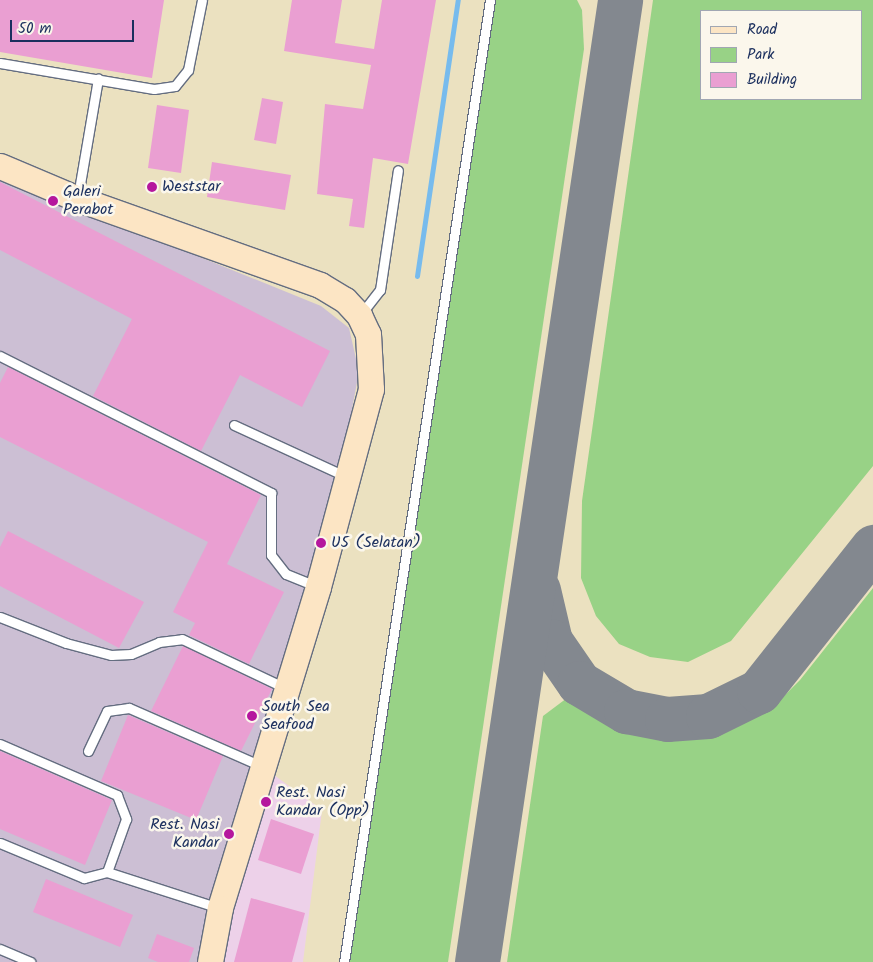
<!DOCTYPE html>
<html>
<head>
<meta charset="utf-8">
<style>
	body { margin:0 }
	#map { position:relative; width:873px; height:962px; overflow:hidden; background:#ebe1c0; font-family:Kalam,sans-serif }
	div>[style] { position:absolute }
	.built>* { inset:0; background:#edd1e9 }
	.industrial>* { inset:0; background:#ccbfd4 }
	.green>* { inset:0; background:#98d286 }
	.stream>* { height:5px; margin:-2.5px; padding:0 2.5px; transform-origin:2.5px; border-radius:2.5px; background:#77bbed }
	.taxiway>* { height:45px; margin:-22.5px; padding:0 22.5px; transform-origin:22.5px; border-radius:22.5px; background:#83888f }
	.building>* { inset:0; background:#ea9fd2 }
	.roads { filter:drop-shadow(1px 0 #646d80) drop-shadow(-1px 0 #646d80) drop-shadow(0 1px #646d80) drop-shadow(0 -1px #646d80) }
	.lane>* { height:9px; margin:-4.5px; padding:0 4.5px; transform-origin:4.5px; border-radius:4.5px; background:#fff }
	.secondary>* { height:25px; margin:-12.5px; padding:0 12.5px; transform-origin:12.5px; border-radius:12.5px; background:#fce5c4 }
	.dots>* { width:14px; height:14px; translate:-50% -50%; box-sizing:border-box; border:2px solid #fbf7ec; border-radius:50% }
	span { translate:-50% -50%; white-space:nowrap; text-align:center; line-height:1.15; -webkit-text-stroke:5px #fbf7ec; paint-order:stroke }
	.poi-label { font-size:16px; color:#1b2f5e }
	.left { translate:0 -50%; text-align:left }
	.right { translate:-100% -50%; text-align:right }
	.legend { position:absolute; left:700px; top:10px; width:162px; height:90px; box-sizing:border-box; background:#fbf7ec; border:1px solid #a1a7b3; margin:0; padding:6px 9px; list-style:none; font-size:15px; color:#1b2f5e }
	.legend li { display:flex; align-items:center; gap:10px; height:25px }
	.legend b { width:25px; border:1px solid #a1a7b3 }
	.scale { position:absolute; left:10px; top:20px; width:124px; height:22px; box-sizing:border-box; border:2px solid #1b2f5e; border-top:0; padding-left:6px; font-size:15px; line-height:18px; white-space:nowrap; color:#1b2f5e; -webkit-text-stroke:4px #fbf7ec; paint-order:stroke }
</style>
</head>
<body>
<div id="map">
	<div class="built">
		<div style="clip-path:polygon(263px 767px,322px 810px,303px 962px,216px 962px)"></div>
	</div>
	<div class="industrial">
		<div style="clip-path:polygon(0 176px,321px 306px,349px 328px,359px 372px,318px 587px,210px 962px,0 962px)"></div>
	</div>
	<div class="green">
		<div style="clip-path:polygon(494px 0,577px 0,582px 10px,584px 49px,448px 962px,349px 962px)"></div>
		<div style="clip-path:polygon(evenodd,653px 0,873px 0,873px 466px,731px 641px,688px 662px,650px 657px,619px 644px,596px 616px,581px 578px,582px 501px,653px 0,862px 11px,862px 99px,702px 99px,702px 11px,862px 11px)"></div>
		<div style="clip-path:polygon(873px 588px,873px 962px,507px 962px,543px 716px,567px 698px,605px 722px,647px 735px,695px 737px,739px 723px,774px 706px,800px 680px)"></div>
	</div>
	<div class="stream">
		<div style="left:417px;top:276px;width:279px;rotate:-81.6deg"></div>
	</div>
	<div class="taxiway">
		<div style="left:538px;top:590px;width:52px;rotate:76.8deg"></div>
		<div style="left:550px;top:641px;width:51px;rotate:55.4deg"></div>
		<div style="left:579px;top:683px;width:55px;rotate:30.8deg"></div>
		<div style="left:626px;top:711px;width:42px;rotate:11deg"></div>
		<div style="left:667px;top:719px;width:41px;rotate:-4.2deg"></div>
		<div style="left:708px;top:716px;width:57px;rotate:-26.1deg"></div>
		<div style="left:759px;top:691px;width:184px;rotate:-51.6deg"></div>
		<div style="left:477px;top:962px;width:973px;rotate:-81.54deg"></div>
	</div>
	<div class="building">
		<div style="clip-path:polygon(0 0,164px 0,152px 78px,0 52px)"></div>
		<div style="clip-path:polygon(292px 0,342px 0,335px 43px,374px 49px,382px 0,436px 0,408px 164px,373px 158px,364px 228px,349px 226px,353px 199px,317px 194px,325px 104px,363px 109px,371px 65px,284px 51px)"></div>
		<div style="clip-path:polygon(262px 98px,283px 102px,276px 144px,254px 140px)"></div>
		<div style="clip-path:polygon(157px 105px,189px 110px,181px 173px,148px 168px)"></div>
		<div style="clip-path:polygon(212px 162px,291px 175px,285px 210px,207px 197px)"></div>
		<div style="clip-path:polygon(0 182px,330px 351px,302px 407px,240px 375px,201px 451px,93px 396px,132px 319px,0 250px)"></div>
		<div style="clip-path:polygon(8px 367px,261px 495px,227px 564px,284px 592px,249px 664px,189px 635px,195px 623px,173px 612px,208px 542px,0 437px,0 383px)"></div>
		<div style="clip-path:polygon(8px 531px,144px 602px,119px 648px,0 586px,0 547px)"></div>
		<div style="clip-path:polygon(183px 646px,272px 689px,241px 751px,151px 711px)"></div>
		<div style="clip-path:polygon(128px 715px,223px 756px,196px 820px,101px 781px)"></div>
		<div style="clip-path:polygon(0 751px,112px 800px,85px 865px,0 829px)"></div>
		<div style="clip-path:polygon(271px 819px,314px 834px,301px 874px,258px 860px)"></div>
		<div style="clip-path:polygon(46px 879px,133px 915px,120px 947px,33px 912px)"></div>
		<div style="clip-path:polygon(251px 898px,305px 913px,292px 962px,234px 962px)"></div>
		<div style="clip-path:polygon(157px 934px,194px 948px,189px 962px,158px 962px,148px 958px)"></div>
	</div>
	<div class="roads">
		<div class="lane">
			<div style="left:0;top:63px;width:156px;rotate:9.6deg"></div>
			<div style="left:154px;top:89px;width:21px;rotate:-8deg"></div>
			<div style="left:175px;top:86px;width:21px;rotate:-51deg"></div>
			<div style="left:188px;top:70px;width:71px;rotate:-78.7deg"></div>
			<div style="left:80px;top:184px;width:107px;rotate:-80.3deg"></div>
			<div style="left:361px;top:314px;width:31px;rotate:-52deg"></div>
			<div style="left:380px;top:290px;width:121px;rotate:-81.5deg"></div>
			<div style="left:0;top:356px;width:304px;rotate:26.8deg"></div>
			<div style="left:271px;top:493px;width:62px;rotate:90deg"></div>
			<div style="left:271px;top:555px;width:24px;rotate:52deg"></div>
			<div style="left:286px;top:574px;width:32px;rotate:22deg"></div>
			<div style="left:234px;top:425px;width:122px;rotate:24.7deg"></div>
			<div style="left:0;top:617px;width:71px;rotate:21.5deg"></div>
			<div style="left:66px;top:643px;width:47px;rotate:14.9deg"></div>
			<div style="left:111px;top:655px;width:20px;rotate:-3deg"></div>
			<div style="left:131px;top:654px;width:30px;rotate:-23deg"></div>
			<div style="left:159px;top:642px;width:23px;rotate:-7deg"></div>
			<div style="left:182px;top:639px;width:114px;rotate:25.4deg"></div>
			<div style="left:0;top:744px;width:128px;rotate:23.6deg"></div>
			<div style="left:117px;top:795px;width:26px;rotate:69deg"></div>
			<div style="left:126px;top:819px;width:56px;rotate:109.7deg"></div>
			<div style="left:107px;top:872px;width:24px;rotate:165deg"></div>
			<div style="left:84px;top:878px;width:91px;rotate:-157.4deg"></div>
			<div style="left:88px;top:751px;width:44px;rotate:-64.6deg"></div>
			<div style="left:107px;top:711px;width:22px;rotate:-8deg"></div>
			<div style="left:129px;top:708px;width:144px;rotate:23.7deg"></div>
			<div style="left:107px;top:872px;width:118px;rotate:17.8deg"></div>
			<div style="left:0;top:949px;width:33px;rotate:23deg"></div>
			<div style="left:344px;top:962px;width:973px;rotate:-81.37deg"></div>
		</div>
		<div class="secondary">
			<div style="left:0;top:166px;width:79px;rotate:23deg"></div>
			<div style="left:73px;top:197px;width:262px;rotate:19.6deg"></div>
			<div style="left:320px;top:285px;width:29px;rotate:31deg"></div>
			<div style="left:345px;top:300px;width:21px;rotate:47deg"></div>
			<div style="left:359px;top:315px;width:21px;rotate:65deg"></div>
			<div style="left:368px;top:334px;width:55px;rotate:86.9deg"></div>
			<div style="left:371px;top:389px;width:205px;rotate:105deg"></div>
			<div style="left:318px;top:587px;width:336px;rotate:107deg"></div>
			<div style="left:220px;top:908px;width:55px;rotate:100.5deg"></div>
		</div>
	</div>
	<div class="dots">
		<div style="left:152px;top:187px;background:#b5179e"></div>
		<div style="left:53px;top:201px;background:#b5179e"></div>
		<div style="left:321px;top:543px;background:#b5179e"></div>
		<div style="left:252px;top:716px;background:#b5179e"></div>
		<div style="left:266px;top:802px;background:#b5179e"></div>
		<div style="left:229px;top:834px;background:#b5179e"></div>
	</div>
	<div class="poi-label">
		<span class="left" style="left:162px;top:187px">Weststar</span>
		<span class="left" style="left:63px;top:201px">Galeri<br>Perabot</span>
		<span class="left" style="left:331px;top:543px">U5 (Selatan)</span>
		<span class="left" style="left:262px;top:716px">South Sea<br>Seafood</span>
		<span class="left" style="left:276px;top:802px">Rest. Nasi<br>Kandar (Opp)</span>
		<span class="right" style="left:219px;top:834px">Rest. Nasi<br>Kandar</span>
	</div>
	<ul class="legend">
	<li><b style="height:6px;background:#fce5c4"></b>Road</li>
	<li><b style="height:14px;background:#98d286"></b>Park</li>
	<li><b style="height:14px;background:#ea9fd2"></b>Building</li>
	</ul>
	<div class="scale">50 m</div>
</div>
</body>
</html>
